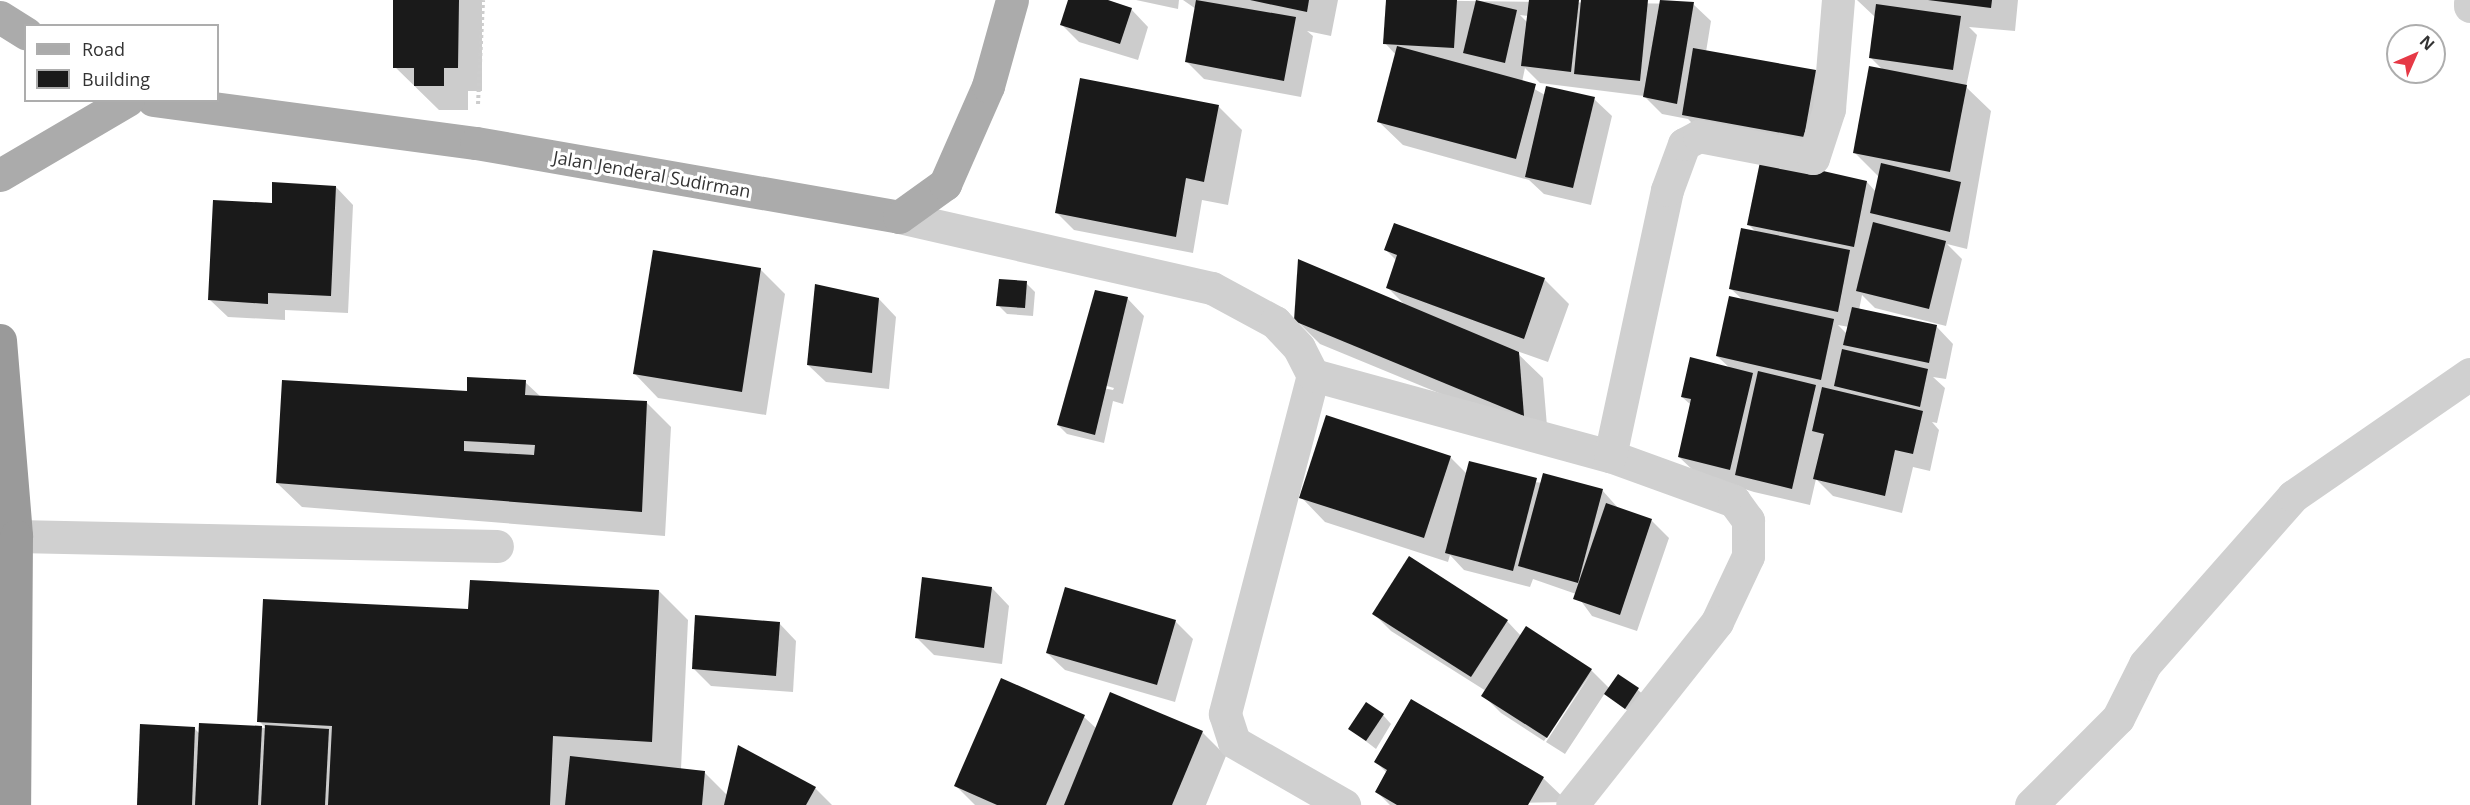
<!DOCTYPE html>
<html>
<head>
<meta charset="utf-8">
<style>
	body { margin:0 }
	#map { position:relative; width:2470px; height:805px; overflow:hidden; background:#fff; font-family:"Open Sans",sans-serif }
	div>[style] { position:absolute }
	.shadow>* { inset:0; background:#0003 }
	.building>* { inset:0; background:#1a1a1a }
	.path>* { height:4px; margin-top:-2px; transform-origin:0; background:repeating-linear-gradient(90deg,#cdcdcd 0 3px,transparent 0 6px) }
	.minor>* { height:33px; margin:-16.5px; padding:0 16.5px; transform-origin:16.5px; border-radius:16.5px; background:#d0d0d0 }
	.major>* { height:33px; margin:-16.5px; padding:0 16.5px; transform-origin:16.5px; border-radius:16.5px; background:#ababab }
	.highway>* { height:33px; margin:-16.5px; padding:0 16.5px; transform-origin:16.5px; border-radius:16.5px; background:#9a9a9a }
	span { translate:-50% -50%; white-space:nowrap; text-align:center; line-height:1.15; -webkit-text-stroke:6px #fff; paint-order:stroke }
	.street-label { font-size:18px; color:#333 }
	.legend { position:absolute; left:24px; top:24px; width:195px; height:78px; box-sizing:border-box; background:#fff; border:2px solid #adadad; margin:0; padding:8px 10px; list-style:none; font-size:18px; color:#333 }
	.legend li { display:flex; align-items:center; gap:12px; height:30px }
	.legend b { width:30px; border:2px solid #adadad }
	.north { position:absolute; left:2386px; top:24px; width:60px; height:60px; box-sizing:border-box; background:#fff; border:2px solid #adadad; border-radius:50%; rotate:45deg; font-size:16px; font-weight:700; line-height:24px; text-align:center; color:#333 }
	.north::after { content:''; display:block; margin:auto; width:21px; height:27px; background:#e63946; clip-path:polygon(50% 0,100% 100%,50% 72%,0 100%) }
</style>
</head>
<body>
<div id="map">
	<div class="shadow">
		<div style="clip-path:polygon(395px 0,482px 0,482px 91px,468px 91px,468px 110px,439px 110px,395px 67px)"></div>
		<div style="clip-path:polygon(1069px 0,1103px 0,1131px 9px,1148px 27px,1138px 60px,1079px 42px,1062px 25px)"></div>
		<div style="clip-path:polygon(1136px 0,1179px 0,1178px 9px)"></div>
		<div style="clip-path:polygon(1183px 0,1338px 0,1331px 36px,1307px 31px,1313px 36px,1301px 97px,1204px 79px,1186px 61px,1196px 9px)"></div>
		<div style="clip-path:polygon(evenodd,1387px 0,1693px 4px,1711px 21px,1706px 52px,1815px 71px,1832px 89px,1821px 153px,1701px 132px,1688px 119px,1662px 114px,1644px 96px,1540px 83px,1525px 68px,1522px 82px,1545px 95px,1594px 99px,1612px 116px,1591px 205px,1544px 194px,1529px 180px,1403px 145px,1378px 121px,1396px 55px,1385px 43px,1387px 0,1520px 15px,1529px 16px,1528px 23px,1520px 15px)"></div>
		<div style="clip-path:polygon(evenodd,1857px 0,2018px 0,2015px 31px,1969px 27px,1977px 35px,1966px 87px,1991px 111px,1967px 249px,1947px 244px,1962px 259px,1946px 326px,1875px 308px,1862px 295px,1859px 310px,1936px 326px,1953px 344px,1946px 379px,1933px 377px,1945px 388px,1937px 423px,1932px 422px,1939px 430px,1930px 471px,1913px 467px,1902px 513px,1833px 496px,1816px 479px,1810px 505px,1754px 492px,1697px 474px,1679px 457px,1691px 405px,1682px 397px,1731px 369px,1717px 356px,1743px 300px,1731px 289px,1757px 233px,1748px 224px,1867px 182px,1876px 192px,1879px 177px,1854px 152px,1883px 70px,1871px 58px,1875px 17px,1857px 0,1838px 325px,1849px 327px,1847px 334px,1838px 325px)"></div>
		<div style="clip-path:polygon(1218px 106px,1242px 130px,1228px 205px,1202px 200px,1193px 253px,1074px 230px,1057px 213px)"></div>
		<div style="clip-path:polygon(336px 187px,353px 205px,348px 313px,285px 310px,285px 320px,228px 317px,210px 300px,273px 205px)"></div>
		<div style="clip-path:polygon(1386px 250px,1544px 279px,1569px 304px,1548px 362px,1514px 350px,1543px 378px,1548px 438px,1320px 344px,1296px 320px,1406px 306px,1388px 288px,1397px 261px)"></div>
		<div style="clip-path:polygon(760px 269px,785px 294px,766px 415px,658px 398px,634px 373px)"></div>
		<div style="clip-path:polygon(1026px 283px,1035px 292px,1033px 316px,1007px 314px,998px 305px)"></div>
		<div style="clip-path:polygon(817px 286px,879px 299px,896px 317px,889px 389px,826px 382px,808px 365px)"></div>
		<div style="clip-path:polygon(evenodd,1127px 298px,1144px 316px,1123px 404px,1113px 401px,1104px 443px,1067px 434px,1058px 425px,1069px 380px,1078px 382px,1127px 298px,1093px 382px,1114px 388px,1113px 390px,1093px 386px,1093px 382px)"></div>
		<div style="clip-path:polygon(525px 382px,541px 397px,647px 403px,671px 427px,665px 536px,302px 507px,277px 483px,468px 392px)"></div>
		<div style="clip-path:polygon(1450px 457px,1467px 474px,1602px 490px,1619px 509px,1652px 521px,1669px 538px,1637px 631px,1592px 616px,1576px 594px,1533px 579px,1530px 587px,1464px 570px,1450px 555px,1448px 562px,1325px 522px,1301px 497px)"></div>
		<div style="clip-path:polygon(992px 588px,1009px 606px,1002px 664px,934px 655px,916px 637px)"></div>
		<div style="clip-path:polygon(659px 591px,688px 620px,681px 769px,704px 772px,727px 795px,815px 788px,832px 805px,139px 805px,194px 728px,200px 734px,200px 724px,266px 728px,259px 721px,470px 610px)"></div>
		<div style="clip-path:polygon(1374px 614px,1507px 621px,1521px 636px,1591px 670px,1610px 689px,1638px 690px,1647px 698px,1634px 716px,1605px 693px,1565px 754px,1546px 742px,1592px 672px,1544px 741px,1501px 713px,1483px 695px,1486px 691px,1391px 631px)"></div>
		<div style="clip-path:polygon(1175px 621px,1193px 639px,1175px 702px,1065px 670px,1047px 653px)"></div>
		<div style="clip-path:polygon(779px 623px,796px 641px,793px 692px,711px 686px,693px 668px)"></div>
		<div style="clip-path:polygon(1383px 715px,1391px 724px,1376px 749px,1350px 729px)"></div>
		<div style="clip-path:polygon(1084px 717px,1097px 729px,1202px 732px,1226px 756px,1206px 805px,975px 805px,956px 786px)"></div>
		<div style="clip-path:polygon(1376px 762px,1543px 778px,1568px 802px,1390px 805px,1377px 792px,1387px 773px)"></div>
	</div>
	<div class="building">
		<div style="clip-path:polygon(393px 0,459px 0,458px 68px,444px 68px,444px 86px,414px 86px,414px 68px,393px 68px)"></div>
		<div style="clip-path:polygon(1068px 0,1108px 0,1132px 8px,1120px 44px,1060px 25px)"></div>
		<div style="clip-path:polygon(1196px 0,1296px 17px,1284px 81px,1185px 62px)"></div>
		<div style="clip-path:polygon(1250px 0,1309px 0,1307px 12px)"></div>
		<div style="clip-path:polygon(1386px 0,1457px 0,1454px 48px,1383px 44px)"></div>
		<div style="clip-path:polygon(1476px 0,1517px 10px,1505px 63px,1463px 53px)"></div>
		<div style="clip-path:polygon(1529px 0,1579px 0,1571px 72px,1521px 66px)"></div>
		<div style="clip-path:polygon(1581px 0,1648px 0,1640px 81px,1574px 74px)"></div>
		<div style="clip-path:polygon(1660px 0,1694px 2px,1677px 104px,1643px 97px)"></div>
		<div style="clip-path:polygon(1928px 0,1992px 0,1991px 8px)"></div>
		<div style="clip-path:polygon(1876px 4px,1961px 16px,1953px 70px,1869px 58px)"></div>
		<div style="clip-path:polygon(1397px 46px,1536px 84px,1516px 159px,1377px 122px)"></div>
		<div style="clip-path:polygon(1693px 48px,1816px 70px,1804px 137px,1682px 115px)"></div>
		<div style="clip-path:polygon(1869px 66px,1967px 85px,1950px 172px,1853px 153px)"></div>
		<div style="clip-path:polygon(1080px 78px,1219px 105px,1204px 182px,1186px 178px,1176px 237px,1055px 213px)"></div>
		<div style="clip-path:polygon(1546px 86px,1595px 97px,1573px 188px,1525px 177px)"></div>
		<div style="clip-path:polygon(1761px 157px,1867px 181px,1854px 247px,1747px 225px)"></div>
		<div style="clip-path:polygon(1881px 163px,1961px 182px,1950px 232px,1870px 213px)"></div>
		<div style="clip-path:polygon(272px 182px,336px 186px,331px 296px,268px 293px,268px 304px,208px 300px,213px 200px,272px 203px)"></div>
		<div style="clip-path:polygon(1873px 222px,1946px 241px,1929px 309px,1856px 291px)"></div>
		<div style="clip-path:polygon(1394px 223px,1545px 278px,1524px 339px,1386px 288px,1397px 255px,1384px 250px)"></div>
		<div style="clip-path:polygon(1741px 228px,1850px 250px,1838px 312px,1729px 289px)"></div>
		<div style="clip-path:polygon(653px 250px,761px 268px,742px 392px,633px 374px)"></div>
		<div style="clip-path:polygon(1298px 259px,1519px 352px,1524px 416px,1294px 321px)"></div>
		<div style="clip-path:polygon(999px 279px,1027px 281px,1025px 308px,996px 306px)"></div>
		<div style="clip-path:polygon(815px 284px,879px 298px,872px 373px,807px 365px)"></div>
		<div style="clip-path:polygon(1095px 290px,1128px 297px,1095px 435px,1057px 425px)"></div>
		<div style="clip-path:polygon(1729px 296px,1834px 319px,1821px 380px,1716px 356px)"></div>
		<div style="clip-path:polygon(1852px 307px,1937px 325px,1929px 363px,1843px 345px)"></div>
		<div style="clip-path:polygon(1842px 349px,1928px 369px,1920px 407px,1834px 386px)"></div>
		<div style="clip-path:polygon(1690px 357px,1753px 373px,1730px 470px,1678px 457px,1691px 399px,1681px 397px)"></div>
		<div style="clip-path:polygon(1758px 371px,1816px 385px,1792px 489px,1735px 475px)"></div>
		<div style="clip-path:polygon(evenodd,467px 377px,526px 380px,525px 395px,647px 401px,642px 512px,276px 483px,282px 380px,467px 391px,467px 377px,464px 441px,535px 445px,534px 455px,464px 451px,464px 441px)"></div>
		<div style="clip-path:polygon(1822px 387px,1923px 411px,1913px 454px,1895px 450px,1885px 496px,1813px 479px,1824px 434px,1812px 431px)"></div>
		<div style="clip-path:polygon(1326px 415px,1451px 456px,1424px 538px,1299px 498px)"></div>
		<div style="clip-path:polygon(1469px 461px,1537px 478px,1513px 571px,1445px 553px)"></div>
		<div style="clip-path:polygon(1543px 473px,1603px 489px,1578px 583px,1518px 566px)"></div>
		<div style="clip-path:polygon(1606px 503px,1652px 519px,1620px 615px,1573px 599px)"></div>
		<div style="clip-path:polygon(1409px 556px,1508px 620px,1471px 677px,1372px 614px)"></div>
		<div style="clip-path:polygon(922px 577px,992px 587px,984px 648px,915px 638px)"></div>
		<div style="clip-path:polygon(470px 580px,659px 590px,652px 742px,553px 736px,550px 805px,328px 805px,332px 726px,257px 722px,263px 599px,468px 609px)"></div>
		<div style="clip-path:polygon(1065px 587px,1176px 620px,1157px 685px,1046px 653px)"></div>
		<div style="clip-path:polygon(695px 615px,780px 622px,776px 676px,692px 669px)"></div>
		<div style="clip-path:polygon(1526px 626px,1592px 669px,1547px 738px,1481px 696px)"></div>
		<div style="clip-path:polygon(1618px 674px,1639px 688px,1625px 709px,1604px 694px)"></div>
		<div style="clip-path:polygon(1001px 678px,1085px 715px,1046px 805px,997px 805px,954px 786px)"></div>
		<div style="clip-path:polygon(1110px 692px,1203px 731px,1172px 805px,1064px 805px)"></div>
		<div style="clip-path:polygon(1411px 699px,1544px 777px,1528px 805px,1397px 805px,1375px 792px,1387px 770px,1374px 762px)"></div>
		<div style="clip-path:polygon(1366px 702px,1384px 714px,1366px 741px,1348px 729px)"></div>
		<div style="clip-path:polygon(199px 723px,262px 726px,258px 805px,195px 805px)"></div>
		<div style="clip-path:polygon(140px 724px,195px 727px,192px 805px,137px 805px)"></div>
		<div style="clip-path:polygon(265px 725px,329px 729px,325px 805px,261px 805px)"></div>
		<div style="clip-path:polygon(738px 745px,816px 787px,806px 805px,724px 805px)"></div>
		<div style="clip-path:polygon(570px 756px,705px 771px,702px 805px,565px 805px)"></div>
	</div>
	<div class="path">
		<div style="left:478px;top:104px;width:104px;rotate:-87.2deg"></div>
	</div>
	<div class="minor">
		<div style="left:2470px;top:3px;width:3px;rotate:90deg"></div>
		<div style="left:899px;top:217px;width:321px;rotate:12.8deg"></div>
		<div style="left:1212px;top:288px;width:72px;rotate:28.4deg"></div>
		<div style="left:1275px;top:322px;width:35px;rotate:47deg"></div>
		<div style="left:1299px;top:348px;width:30px;rotate:63deg"></div>
		<div style="left:1313px;top:375px;width:350px;rotate:104.6deg"></div>
		<div style="left:1225px;top:714px;width:29px;rotate:72deg"></div>
		<div style="left:1234px;top:742px;width:127px;rotate:29.8deg"></div>
		<div style="left:1313px;top:375px;width:308px;rotate:15.3deg"></div>
		<div style="left:1610px;top:456px;width:132px;rotate:19.9deg"></div>
		<div style="left:1734px;top:501px;width:24px;rotate:54deg"></div>
		<div style="left:1748px;top:520px;width:36px;rotate:90deg"></div>
		<div style="left:1748px;top:556px;width:73px;rotate:115.2deg"></div>
		<div style="left:1717px;top:622px;width:233px;rotate:128.4deg"></div>
		<div style="left:1610px;top:456px;width:272px;rotate:-77.9deg"></div>
		<div style="left:1667px;top:190px;width:49px;rotate:-69.7deg"></div>
		<div style="left:1684px;top:144px;width:17px;rotate:-28deg"></div>
		<div style="left:1699px;top:136px;width:116px;rotate:10.9deg"></div>
		<div style="left:1813px;top:158px;width:52px;rotate:-71.9deg"></div>
		<div style="left:1829px;top:109px;width:109px;rotate:-85.3deg"></div>
		<div style="left:16px;top:536px;width:481px;rotate:1.2deg"></div>
		<div style="left:2031px;top:805px;width:123px;rotate:-45deg"></div>
		<div style="left:2118px;top:718px;width:60px;rotate:-63.4deg"></div>
		<div style="left:2145px;top:664px;width:224px;rotate:-48.6deg"></div>
		<div style="left:2293px;top:496px;width:215px;rotate:-34.6deg"></div>
	</div>
	<div class="major">
		<div style="left:0;top:17px;width:31px;rotate:32deg"></div>
		<div style="left:153px;top:100px;width:326px;rotate:7.6deg"></div>
		<div style="left:476px;top:143px;width:429px;rotate:9.9deg"></div>
		<div style="left:899px;top:217px;width:57px;rotate:-35.7deg"></div>
		<div style="left:945px;top:184px;width:107px;rotate:-66.3deg"></div>
		<div style="left:988px;top:86px;width:89px;rotate:-74.4deg"></div>
		<div style="left:0;top:175px;width:148px;rotate:-30.4deg"></div>
	</div>
	<div class="highway">
		<div style="left:0;top:340px;width:197px;rotate:85.3deg"></div>
		<div style="left:16px;top:536px;width:269px;rotate:90.4deg"></div>
	</div>
	<div class="street-label">
		<span style="left:652px;top:174px;rotate:10deg">Jalan Jenderal Sudirman</span>
	</div>
	<ul class="legend">
	<li><b style="height:8px;background:#ababab"></b>Road</li>
	<li><b style="height:16px;background:#1a1a1a"></b>Building</li>
	</ul>
	<div class="north">N</div>
</div>
</body>
</html>
